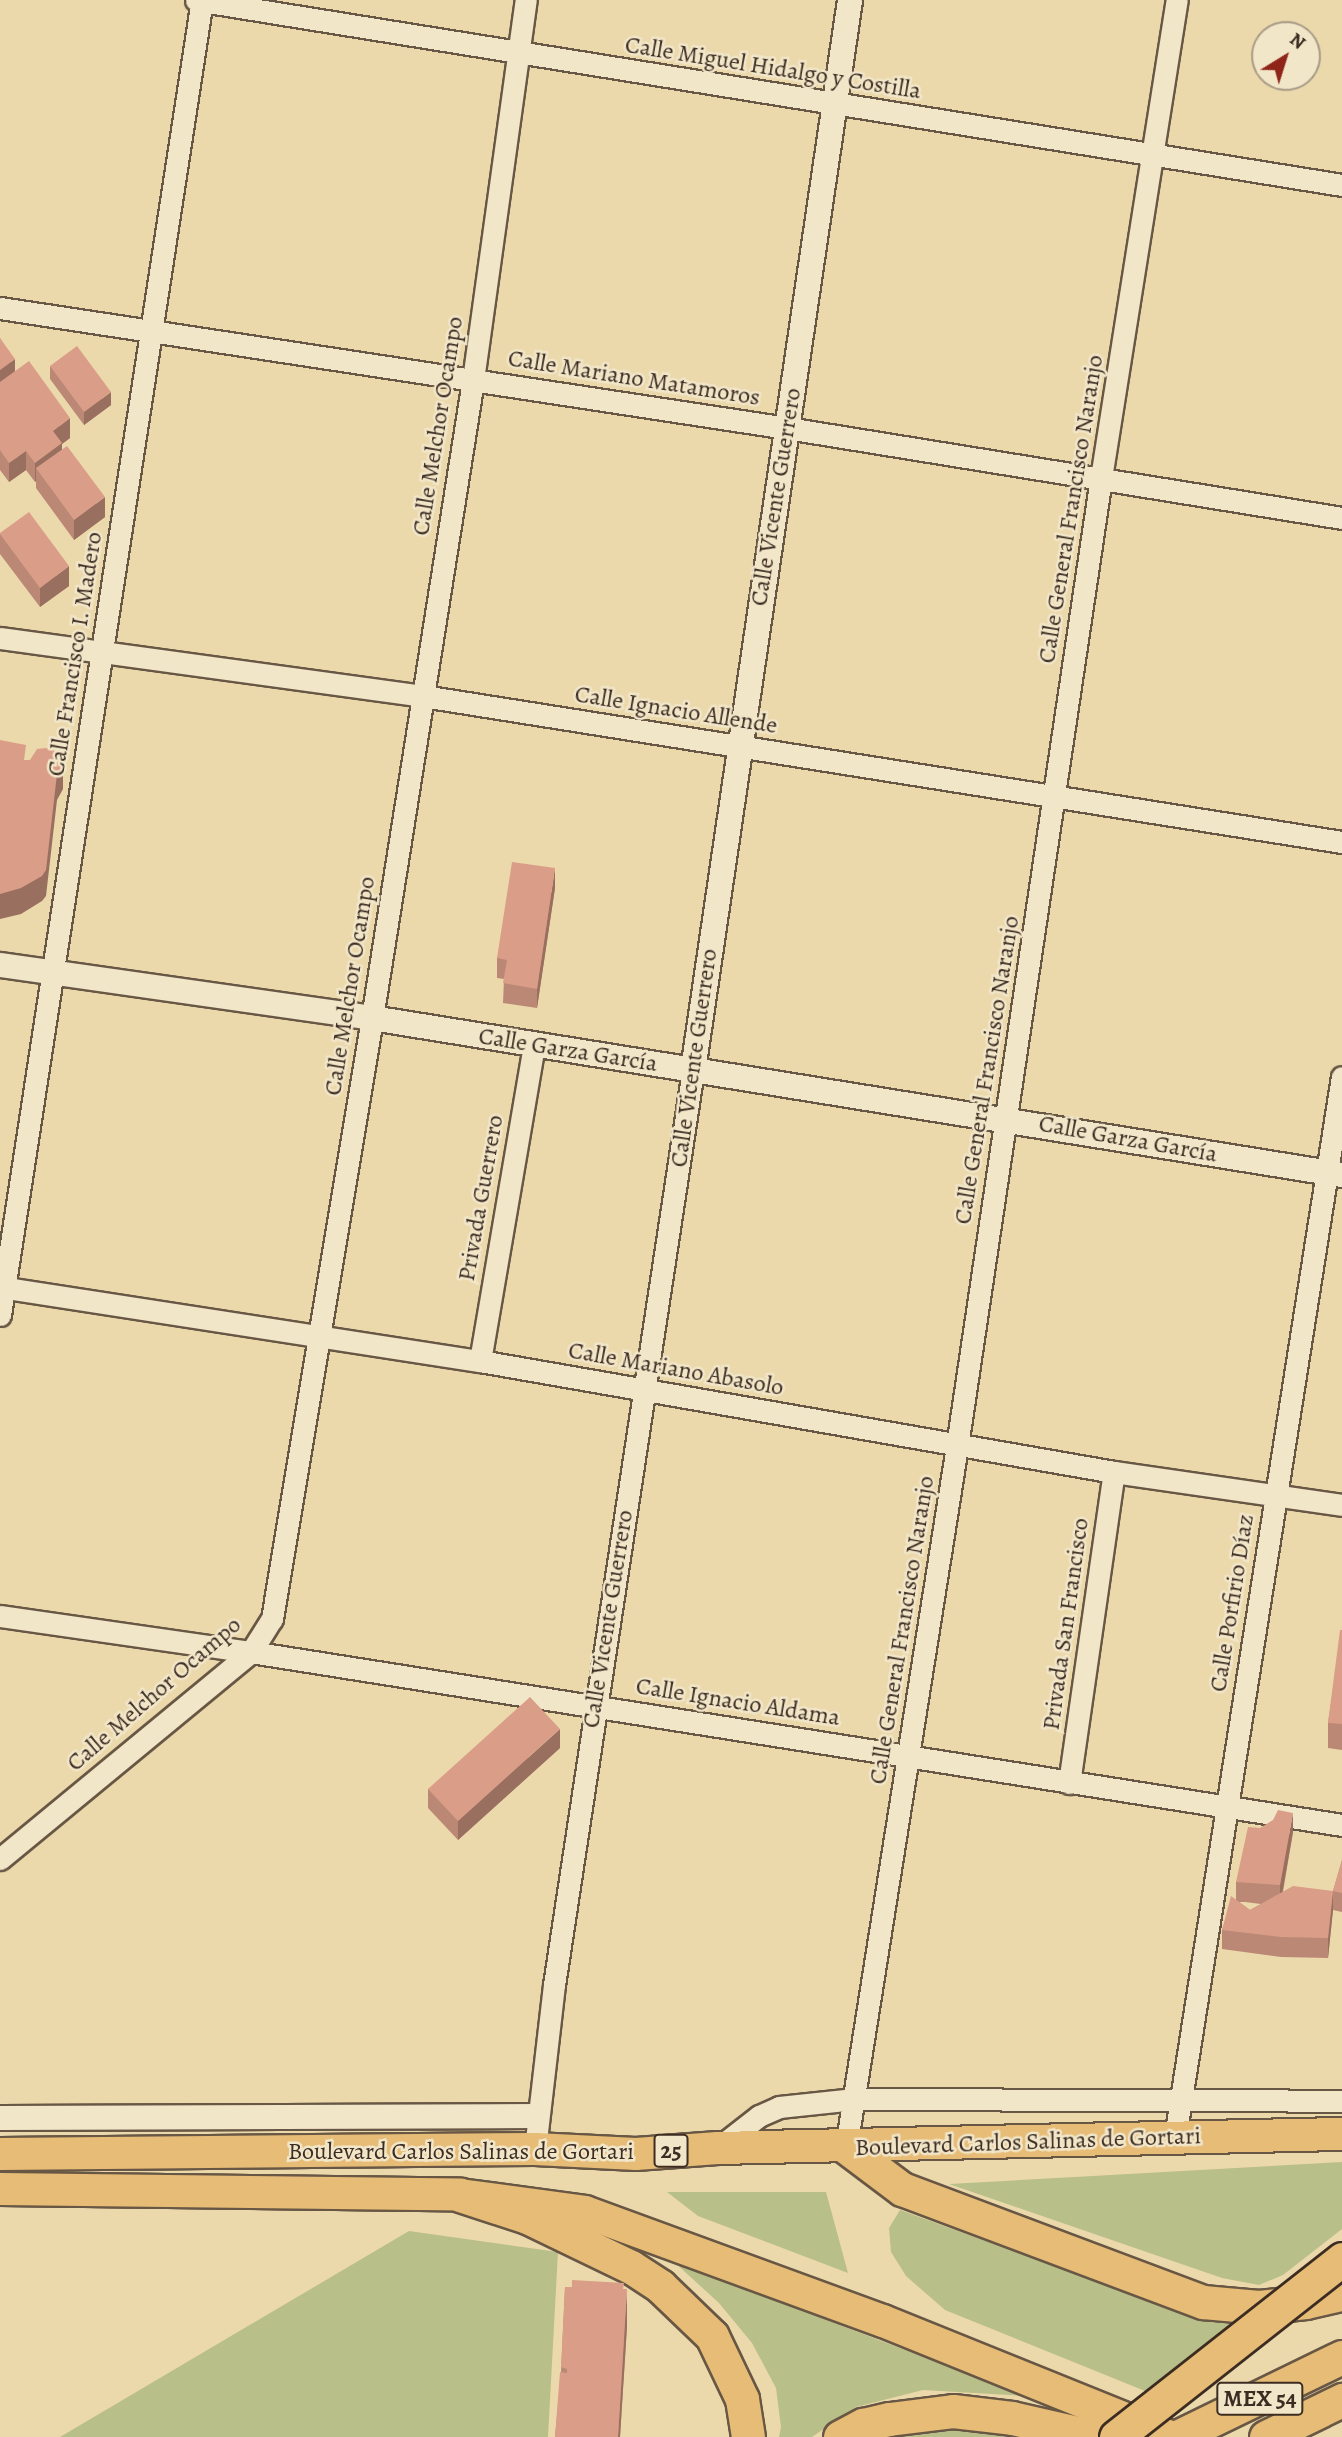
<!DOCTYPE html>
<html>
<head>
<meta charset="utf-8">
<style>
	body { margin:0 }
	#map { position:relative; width:1342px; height:2437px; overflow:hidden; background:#ebd9ac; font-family:Alegreya,serif }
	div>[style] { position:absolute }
	.green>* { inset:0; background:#b9bf88 }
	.roads { filter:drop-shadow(2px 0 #685744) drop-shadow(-2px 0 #685744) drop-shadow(0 2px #685744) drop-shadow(0 -2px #685744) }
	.minor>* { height:21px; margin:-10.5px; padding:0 10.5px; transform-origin:10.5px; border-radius:10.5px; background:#f2e6c9 }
	.tertiary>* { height:24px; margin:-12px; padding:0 12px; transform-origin:12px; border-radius:12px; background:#f2e6c9 }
	.primary>* { height:32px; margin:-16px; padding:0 16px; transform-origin:16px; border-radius:16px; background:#e6bc76 }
	.trunk>* { height:33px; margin:-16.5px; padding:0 16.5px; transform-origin:16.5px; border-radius:16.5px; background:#e6bc76 }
	.bridges { filter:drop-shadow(2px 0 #3c2c22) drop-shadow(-2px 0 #3c2c22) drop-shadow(0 2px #3c2c22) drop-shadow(0 -2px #3c2c22) }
	.trunk-bridge>* { height:33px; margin:-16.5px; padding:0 16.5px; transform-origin:16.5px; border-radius:16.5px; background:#e6bc76 }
	.wall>* { inset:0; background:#bb8875 }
	.shaded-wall>* { inset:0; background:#996f5f }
	.building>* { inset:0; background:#da9e88 }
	span { translate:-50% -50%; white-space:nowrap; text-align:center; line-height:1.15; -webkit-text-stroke:5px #f2e6c9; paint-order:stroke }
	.shield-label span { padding:2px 5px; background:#f2e6c9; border:2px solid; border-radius:5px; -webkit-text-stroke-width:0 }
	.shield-label { font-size:23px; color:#3c2c22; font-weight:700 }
	.street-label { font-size:24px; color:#3c2c22 }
	.north { position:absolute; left:1251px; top:21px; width:70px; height:70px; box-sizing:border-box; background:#f2e6c9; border:2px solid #a99c86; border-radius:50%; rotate:38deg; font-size:19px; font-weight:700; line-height:28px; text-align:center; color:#3c2c22 }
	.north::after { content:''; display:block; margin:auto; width:24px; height:32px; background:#8f2418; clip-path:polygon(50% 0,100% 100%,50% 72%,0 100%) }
</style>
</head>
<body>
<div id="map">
	<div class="green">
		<div style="clip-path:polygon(1342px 2162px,1342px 2229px,1283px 2275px,1259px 2285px,1222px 2278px,949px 2184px)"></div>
		<div style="clip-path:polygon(667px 2192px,826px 2192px,848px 2273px,698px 2216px)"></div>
		<div style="clip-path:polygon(900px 2210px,1209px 2322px,1235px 2323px,1145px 2391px,945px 2310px,906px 2276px,891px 2252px,889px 2228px)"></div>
		<div style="clip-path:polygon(409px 2231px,558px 2252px,548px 2437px,60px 2437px)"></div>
		<div style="clip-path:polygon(673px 2261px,1025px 2396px,923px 2390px,856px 2407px,812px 2437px,779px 2437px,781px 2427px,776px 2388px,752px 2343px,719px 2303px)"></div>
		<div style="clip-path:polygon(940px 2429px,1037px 2434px,1046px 2437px,890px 2437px)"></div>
	</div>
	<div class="roads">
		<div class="minor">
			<div style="left:196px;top:0;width:1161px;rotate:9.17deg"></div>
			<div style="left:0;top:308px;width:796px;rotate:8.67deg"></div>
			<div style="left:787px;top:428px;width:562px;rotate:9.21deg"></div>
			<div style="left:0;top:638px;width:427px;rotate:7.8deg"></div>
			<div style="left:423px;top:696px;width:931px;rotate:9.03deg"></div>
			<div style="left:0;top:1287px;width:486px;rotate:8.8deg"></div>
			<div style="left:480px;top:1361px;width:644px;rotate:9.93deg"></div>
			<div style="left:1114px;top:1472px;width:230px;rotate:8.2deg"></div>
			<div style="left:0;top:1315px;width:1330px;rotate:-81.27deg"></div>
			<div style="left:480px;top:1361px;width:322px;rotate:-80.3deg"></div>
			<div style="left:0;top:1616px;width:254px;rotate:8.2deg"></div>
			<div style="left:251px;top:1652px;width:1105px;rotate:9.01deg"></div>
			<div style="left:1069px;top:1783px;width:314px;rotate:-81.8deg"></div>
			<div style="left:0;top:1859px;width:325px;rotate:-39.5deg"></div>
			<div style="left:251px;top:1652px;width:39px;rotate:-58deg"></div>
			<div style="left:272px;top:1619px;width:609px;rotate:-80.55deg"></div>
			<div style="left:372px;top:1018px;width:646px;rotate:-81deg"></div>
			<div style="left:473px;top:380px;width:384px;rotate:-82.1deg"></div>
			<div style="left:1175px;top:2137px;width:1073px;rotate:-81.05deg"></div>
			<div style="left:846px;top:2147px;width:710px;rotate:-81deg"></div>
			<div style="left:957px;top:1446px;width:979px;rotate:-81.54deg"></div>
			<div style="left:1101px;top:478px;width:484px;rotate:-81deg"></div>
			<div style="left:718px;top:2148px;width:52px;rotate:-38deg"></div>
			<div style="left:759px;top:2116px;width:22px;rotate:-24deg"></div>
			<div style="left:779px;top:2107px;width:76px;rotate:-6deg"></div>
			<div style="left:855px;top:2099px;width:487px;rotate:0.2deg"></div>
			<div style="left:535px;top:2149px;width:165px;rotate:-83.4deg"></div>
			<div style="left:554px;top:1985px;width:925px;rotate:-81.36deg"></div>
		</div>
		<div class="tertiary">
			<div style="left:0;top:965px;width:376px;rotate:8.1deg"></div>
			<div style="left:372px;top:1018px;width:983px;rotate:9.19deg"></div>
			<div style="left:693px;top:1070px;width:1081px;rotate:-81.65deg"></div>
			<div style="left:0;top:2118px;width:537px;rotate:-0.21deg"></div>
		</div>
		<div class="primary">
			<div style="left:0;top:2154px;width:535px;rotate:-0.54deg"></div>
			<div style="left:535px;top:2149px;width:101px;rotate:2.8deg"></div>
			<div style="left:636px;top:2154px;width:82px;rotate:-4.2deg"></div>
			<div style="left:718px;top:2148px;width:624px;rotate:-1.29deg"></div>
			<div style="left:0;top:2189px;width:460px;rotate:0.7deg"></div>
			<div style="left:460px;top:2195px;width:126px;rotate:7.7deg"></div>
			<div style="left:585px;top:2212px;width:317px;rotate:20.1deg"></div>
			<div style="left:883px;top:2321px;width:310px;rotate:22deg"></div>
		</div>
		<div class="trunk">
			<div style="left:846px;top:2147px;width:70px;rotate:36.9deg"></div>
			<div style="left:902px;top:2189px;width:322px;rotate:20.6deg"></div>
			<div style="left:1203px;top:2302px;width:56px;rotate:5.1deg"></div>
			<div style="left:1259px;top:2307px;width:47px;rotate:-6.1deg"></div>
			<div style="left:1306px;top:2302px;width:37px;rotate:-13deg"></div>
			<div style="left:460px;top:2195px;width:71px;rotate:18.2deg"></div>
			<div style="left:527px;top:2217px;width:115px;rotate:25.7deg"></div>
			<div style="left:631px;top:2267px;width:35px;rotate:33deg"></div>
			<div style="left:660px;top:2286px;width:72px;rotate:43.9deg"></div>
			<div style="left:712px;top:2336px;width:70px;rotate:64.5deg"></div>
			<div style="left:742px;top:2399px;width:38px;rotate:81deg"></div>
			<div style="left:840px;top:2437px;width:26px;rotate:-28deg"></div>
			<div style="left:863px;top:2425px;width:27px;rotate:-13deg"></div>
			<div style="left:889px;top:2419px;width:64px;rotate:-7.1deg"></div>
			<div style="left:953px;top:2411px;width:59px;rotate:6.8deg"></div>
			<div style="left:1012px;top:2418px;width:84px;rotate:13deg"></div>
			<div style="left:1177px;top:2437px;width:183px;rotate:-25.9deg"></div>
			<div style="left:1266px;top:2437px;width:85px;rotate:-26deg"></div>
		</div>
	</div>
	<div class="bridges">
		<div class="trunk-bridge">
			<div style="left:1116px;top:2437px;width:288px;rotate:-38.2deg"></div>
		</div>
	</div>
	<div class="wall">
		<div style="clip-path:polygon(0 338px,15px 371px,70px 438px,62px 444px,62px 450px,105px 517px,74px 540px,36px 488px,36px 481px,35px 482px,26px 470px,9px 482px,0 470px)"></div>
		<div style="clip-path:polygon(50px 366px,111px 405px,84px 425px,50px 379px)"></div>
		<div style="clip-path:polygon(0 533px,69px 586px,40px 607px,0 554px)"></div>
		<div style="clip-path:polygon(555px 888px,537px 1008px,503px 1003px,504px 979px,497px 978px,497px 958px)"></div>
		<div style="clip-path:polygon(1342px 1630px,1342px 1750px,1328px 1748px,1328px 1723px)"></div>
		<div style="clip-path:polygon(560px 1748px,458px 1840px,428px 1808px,428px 1789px)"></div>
		<div style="clip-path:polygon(evenodd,1293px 1832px,1283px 1892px,1333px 1891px,1342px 1860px,1342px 1912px,1333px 1910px,1328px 1958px,1281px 1957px,1222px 1949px,1222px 1930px,1236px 1900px,1236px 1882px,1293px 1832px,1239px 1902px,1245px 1902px,1261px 1904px,1250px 1910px,1239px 1902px)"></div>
		<div style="clip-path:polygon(565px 2287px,624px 2289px,627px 2326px,620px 2437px,555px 2437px,561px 2372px)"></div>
	</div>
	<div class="shaded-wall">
		<div style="clip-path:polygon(15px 359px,15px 378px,0 389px,0 370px)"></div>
		<div style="clip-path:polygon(111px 392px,111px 405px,84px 425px,84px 412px)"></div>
		<div style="clip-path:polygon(70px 418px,70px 438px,62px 444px,62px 462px,36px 468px,36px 481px,35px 482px,35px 463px,53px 431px)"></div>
		<div style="clip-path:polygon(26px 451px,26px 470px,9px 482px,9px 463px)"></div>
		<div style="clip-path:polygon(105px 497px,105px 517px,74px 540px,74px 520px)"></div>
		<div style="clip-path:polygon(69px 566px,69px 586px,40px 607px,40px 588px)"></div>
		<div style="clip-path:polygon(63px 763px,63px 789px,57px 800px,46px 896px,42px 901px,21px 914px,0 919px,0 894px)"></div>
		<div style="clip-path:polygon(555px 868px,555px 888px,537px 1008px,537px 989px)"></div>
		<div style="clip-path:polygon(560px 1729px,560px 1748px,458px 1840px,458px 1821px)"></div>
		<div style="clip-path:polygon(1293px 1813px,1293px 1832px,1280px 1905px,1280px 1885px)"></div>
		<div style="clip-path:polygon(1333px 1891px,1333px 1910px,1328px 1958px,1328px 1938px)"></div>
		<div style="clip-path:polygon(627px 2289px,627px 2326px,620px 2437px,618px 2437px)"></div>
	</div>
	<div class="building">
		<div style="clip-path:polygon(0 338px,15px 359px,0 370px)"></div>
		<div style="clip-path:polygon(77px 346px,111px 392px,84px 412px,50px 366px)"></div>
		<div style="clip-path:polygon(29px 361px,70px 418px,53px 431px,62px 443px,35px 463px,26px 451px,9px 463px,0 450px,0 382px)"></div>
		<div style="clip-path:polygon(67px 446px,105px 497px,74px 520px,36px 468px)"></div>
		<div style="clip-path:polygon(29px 512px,69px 566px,40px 588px,0 534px,0 533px)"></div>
		<div style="clip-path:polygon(0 740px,26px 745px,24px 760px,30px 760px,37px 749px,46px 748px,55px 751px,63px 763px,57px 774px,46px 870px,42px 876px,21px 888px,0 894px)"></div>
		<div style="clip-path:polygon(512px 862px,555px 868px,537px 989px,503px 983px,507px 960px,497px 958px)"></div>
		<div style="clip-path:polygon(1340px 1630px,1342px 1630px,1342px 1724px,1328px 1723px)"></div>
		<div style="clip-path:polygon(530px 1697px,560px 1729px,458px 1821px,428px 1789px)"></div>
		<div style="clip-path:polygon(1278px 1810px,1293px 1813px,1280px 1885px,1236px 1882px,1248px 1827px,1260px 1828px,1273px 1820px)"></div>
		<div style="clip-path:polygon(1342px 1860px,1342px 1893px,1333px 1891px)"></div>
		<div style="clip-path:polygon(1293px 1886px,1333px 1891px,1328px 1938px,1281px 1937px,1222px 1930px,1231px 1896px,1250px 1910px)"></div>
		<div style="clip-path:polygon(572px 2280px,624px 2283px,623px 2289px,627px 2289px,618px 2437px,555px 2437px,560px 2372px,567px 2373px,567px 2369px,561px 2367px,565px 2287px,572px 2287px)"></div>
	</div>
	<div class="shield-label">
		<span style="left:671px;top:2151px">25</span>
		<span style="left:1260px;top:2399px">MEX 54</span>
	</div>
	<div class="street-label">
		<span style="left:773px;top:68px;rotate:9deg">Calle Miguel Hidalgo y Costilla</span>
		<span style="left:634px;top:378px;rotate:9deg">Calle Mariano Matamoros</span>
		<span style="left:438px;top:426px;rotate:-81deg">Calle Melchor Ocampo</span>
		<span style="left:776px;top:497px;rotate:-81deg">Calle Vicente Guerrero</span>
		<span style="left:1071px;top:509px;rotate:-81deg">Calle General Francisco Naranjo</span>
		<span style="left:75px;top:654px;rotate:-81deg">Calle Francisco I. Madero</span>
		<span style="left:676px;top:710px;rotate:9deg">Calle Ignacio Allende</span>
		<span style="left:350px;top:986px;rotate:-81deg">Calle Melchor Ocampo</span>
		<span style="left:568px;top:1050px;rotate:9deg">Calle Garza García</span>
		<span style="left:694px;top:1058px;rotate:-82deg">Calle Vicente Guerrero</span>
		<span style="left:987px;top:1070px;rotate:-81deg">Calle General Francisco Naranjo</span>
		<span style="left:1128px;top:1139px;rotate:10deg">Calle Garza García</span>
		<span style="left:481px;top:1198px;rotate:-80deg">Privada Guerrero</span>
		<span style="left:676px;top:1369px;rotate:10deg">Calle Mariano Abasolo</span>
		<span style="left:1232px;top:1603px;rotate:-81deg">Calle Porfirio Díaz</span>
		<span style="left:608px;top:1619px;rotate:-81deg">Calle Vicente Guerrero</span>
		<span style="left:1066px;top:1624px;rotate:-82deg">Privada San Francisco</span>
		<span style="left:902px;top:1630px;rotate:-81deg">Calle General Francisco Naranjo</span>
		<span style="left:154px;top:1694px;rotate:-41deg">Calle Melchor Ocampo</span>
		<span style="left:738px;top:1702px;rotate:9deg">Calle Ignacio Aldama</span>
		<span style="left:1028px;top:2142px;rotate:-2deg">Boulevard Carlos Salinas de Gortari</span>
		<span style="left:461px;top:2152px">Boulevard Carlos Salinas de Gortari</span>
	</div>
	<div class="north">N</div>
</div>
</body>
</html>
